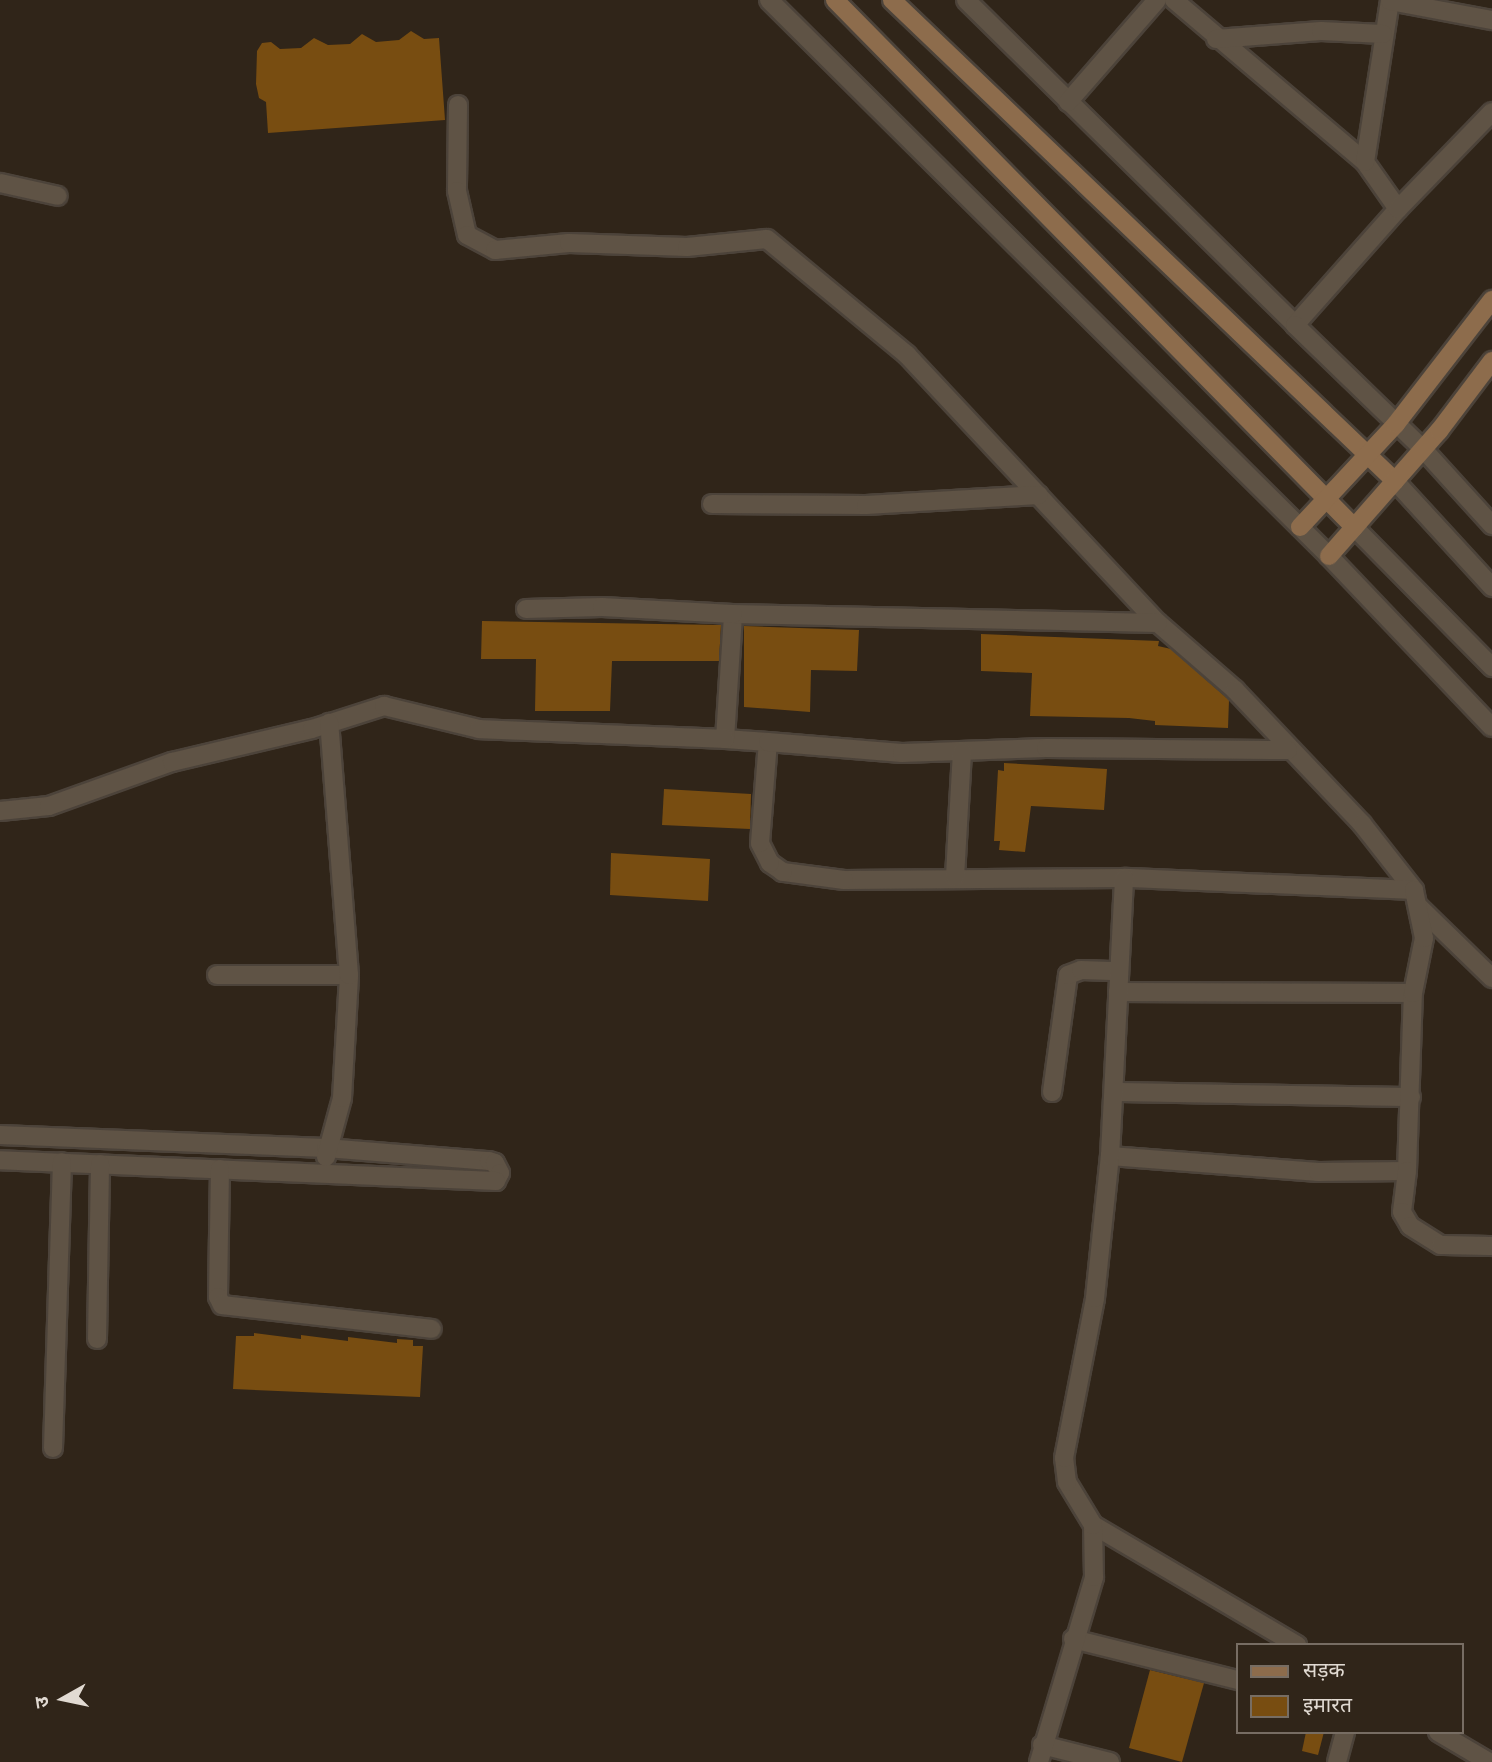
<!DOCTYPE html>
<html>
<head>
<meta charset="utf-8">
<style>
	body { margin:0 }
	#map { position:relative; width:1492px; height:1762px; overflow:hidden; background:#302519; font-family:Montserrat,"Noto Sans Devanagari",sans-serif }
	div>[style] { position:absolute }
	.building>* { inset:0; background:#784d11 }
	.roads { filter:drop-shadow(2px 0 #4c433a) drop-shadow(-2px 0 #4c433a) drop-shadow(0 2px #4c433a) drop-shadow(0 -2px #4c433a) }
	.street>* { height:18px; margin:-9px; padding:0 9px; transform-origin:9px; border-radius:9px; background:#5f5345 }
	.secondary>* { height:18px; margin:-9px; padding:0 9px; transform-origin:9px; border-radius:9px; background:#8d6c4c }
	span { translate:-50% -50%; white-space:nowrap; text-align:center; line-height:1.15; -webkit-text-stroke:7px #302519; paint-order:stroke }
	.legend { position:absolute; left:1236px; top:1643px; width:228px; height:91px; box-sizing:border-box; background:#302519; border:2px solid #776d63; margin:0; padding:9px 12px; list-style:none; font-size:21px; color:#e1dad2 }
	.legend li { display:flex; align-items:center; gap:14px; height:35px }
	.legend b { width:35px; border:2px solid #776d63 }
	.north { position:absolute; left:28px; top:1664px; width:70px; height:70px; -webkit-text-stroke:5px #302519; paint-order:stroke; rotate:261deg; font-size:19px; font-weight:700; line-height:28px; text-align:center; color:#e1dad2 }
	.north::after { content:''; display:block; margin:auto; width:24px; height:32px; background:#e1dad2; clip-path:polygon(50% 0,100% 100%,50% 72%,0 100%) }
</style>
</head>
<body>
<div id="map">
	<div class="building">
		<div style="clip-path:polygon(411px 31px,424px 39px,439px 38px,445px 120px,268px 133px,266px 102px,259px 98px,256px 84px,257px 51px,262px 43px,271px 42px,280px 49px,301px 48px,314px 38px,328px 45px,350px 44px,362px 34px,376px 42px,399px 40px)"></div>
		<div style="clip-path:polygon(482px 621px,721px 625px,719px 661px,612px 661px,610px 711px,535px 711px,536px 659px,481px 659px)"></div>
		<div style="clip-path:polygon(744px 626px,859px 630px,857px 671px,811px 670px,810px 712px,744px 707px)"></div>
		<div style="clip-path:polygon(981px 634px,1159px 641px,1158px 646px,1171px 649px,1229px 700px,1228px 728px,1155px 725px,1155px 721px,1129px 718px,1030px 716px,1032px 673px,981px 671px)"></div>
		<div style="clip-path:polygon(1004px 763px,1107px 769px,1104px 810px,1031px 806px,1025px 852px,999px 850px,1000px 841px,994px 841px,998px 770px,1004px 771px)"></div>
		<div style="clip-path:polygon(664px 789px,751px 794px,750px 829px,662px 825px)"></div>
		<div style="clip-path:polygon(611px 853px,710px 859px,708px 901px,610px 895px)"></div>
		<div style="clip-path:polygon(254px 1333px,301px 1339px,301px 1335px,348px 1341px,348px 1337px,397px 1343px,397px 1339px,413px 1340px,413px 1346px,423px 1346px,420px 1397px,233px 1389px,236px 1336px,254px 1336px)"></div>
		<div style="clip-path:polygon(1150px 1670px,1204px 1683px,1182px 1762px,1129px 1748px)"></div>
		<div style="clip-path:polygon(1306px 1732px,1324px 1732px,1318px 1755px,1302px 1751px)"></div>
	</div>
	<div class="roads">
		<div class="street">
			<div style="left:769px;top:0;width:789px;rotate:44.79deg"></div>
			<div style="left:1329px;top:556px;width:236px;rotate:46.4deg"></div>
			<div style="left:966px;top:0;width:462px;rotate:44.6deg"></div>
			<div style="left:1295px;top:325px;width:155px;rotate:-48.4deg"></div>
			<div style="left:1398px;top:209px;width:57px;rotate:-125.1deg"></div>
			<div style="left:1174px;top:0;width:250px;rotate:40.3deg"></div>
			<div style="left:1365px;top:162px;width:164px;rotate:-81.2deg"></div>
			<div style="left:1390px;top:1px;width:104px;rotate:10.6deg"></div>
			<div style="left:1216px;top:39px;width:105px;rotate:-4.4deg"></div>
			<div style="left:1321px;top:31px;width:62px;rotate:2.8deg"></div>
			<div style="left:1068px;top:102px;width:135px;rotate:-48.9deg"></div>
			<div style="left:458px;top:105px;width:86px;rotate:90.7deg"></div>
			<div style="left:457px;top:191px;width:45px;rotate:77.2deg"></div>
			<div style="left:467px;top:235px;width:32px;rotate:28deg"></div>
			<div style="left:495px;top:250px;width:74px;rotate:-5.4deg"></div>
			<div style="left:569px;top:243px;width:118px;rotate:1.9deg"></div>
			<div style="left:687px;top:247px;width:80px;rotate:-5.7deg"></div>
			<div style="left:767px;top:239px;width:182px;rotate:39.6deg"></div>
			<div style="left:907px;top:355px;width:367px;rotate:46.9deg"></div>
			<div style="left:1158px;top:623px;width:102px;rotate:41deg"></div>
			<div style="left:1235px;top:690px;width:185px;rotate:46.5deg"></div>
			<div style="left:1362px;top:824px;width:84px;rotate:51.8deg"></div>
			<div style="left:1414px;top:890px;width:290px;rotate:-177.6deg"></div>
			<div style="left:1124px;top:878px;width:280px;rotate:179.6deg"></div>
			<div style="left:844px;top:880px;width:62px;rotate:-172.5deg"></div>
			<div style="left:783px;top:872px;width:16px;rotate:-145deg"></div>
			<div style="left:770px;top:863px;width:22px;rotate:-117deg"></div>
			<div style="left:760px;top:843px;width:101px;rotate:-85.5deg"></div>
			<div style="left:768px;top:742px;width:43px;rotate:-176deg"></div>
			<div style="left:725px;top:739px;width:125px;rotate:-86.3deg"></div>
			<div style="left:733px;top:614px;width:425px;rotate:1.2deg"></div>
			<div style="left:0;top:183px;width:59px;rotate:12.6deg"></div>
			<div style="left:1398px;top:209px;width:135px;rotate:-45.9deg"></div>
			<div style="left:1295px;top:325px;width:178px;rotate:44.1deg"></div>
			<div style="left:1423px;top:449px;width:103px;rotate:47.8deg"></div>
			<div style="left:1395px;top:481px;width:144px;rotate:47.5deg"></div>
			<div style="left:712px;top:504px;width:154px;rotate:0.4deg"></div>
			<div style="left:866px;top:505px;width:173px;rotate:-3.3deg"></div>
			<div style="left:1354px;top:527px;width:197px;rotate:45.4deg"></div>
			<div style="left:526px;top:609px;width:76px;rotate:-1.5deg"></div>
			<div style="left:602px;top:607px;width:131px;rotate:3.1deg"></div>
			<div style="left:768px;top:742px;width:134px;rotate:4.7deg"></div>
			<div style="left:902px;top:753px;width:144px;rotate:-2deg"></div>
			<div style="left:1046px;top:748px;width:242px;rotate:0.5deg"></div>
			<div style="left:0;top:811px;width:49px;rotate:-5.8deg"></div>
			<div style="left:49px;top:806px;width:131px;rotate:-19.7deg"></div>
			<div style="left:172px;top:762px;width:144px;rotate:-13.3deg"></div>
			<div style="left:312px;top:729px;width:76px;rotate:-17.7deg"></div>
			<div style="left:384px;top:706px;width:98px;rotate:13.6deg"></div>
			<div style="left:479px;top:729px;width:246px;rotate:2.3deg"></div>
			<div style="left:955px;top:877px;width:126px;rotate:-86.8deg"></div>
			<div style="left:1419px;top:907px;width:102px;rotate:44.2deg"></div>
			<div style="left:217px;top:975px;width:132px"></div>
			<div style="left:1118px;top:992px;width:295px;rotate:0.2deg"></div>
			<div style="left:1052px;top:1092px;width:118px;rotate:-82.2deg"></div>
			<div style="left:1068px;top:975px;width:14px;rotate:-21deg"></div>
			<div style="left:1081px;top:970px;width:38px;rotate:2deg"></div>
			<div style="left:1114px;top:1092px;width:297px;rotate:1deg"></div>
			<div style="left:0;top:1135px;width:326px;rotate:2.3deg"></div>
			<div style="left:326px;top:1148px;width:164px;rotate:4.6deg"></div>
			<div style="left:489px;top:1161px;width:6px;rotate:18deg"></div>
			<div style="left:495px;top:1163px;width:11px;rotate:63deg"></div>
			<div style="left:500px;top:1173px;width:9px;rotate:117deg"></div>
			<div style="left:496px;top:1181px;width:496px;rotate:-177.6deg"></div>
			<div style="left:1110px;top:1156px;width:209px;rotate:4.4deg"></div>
			<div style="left:1318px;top:1172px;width:89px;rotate:-0.6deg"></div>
			<div style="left:1407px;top:1171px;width:178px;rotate:-88.1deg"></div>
			<div style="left:1413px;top:993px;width:56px;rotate:-78.7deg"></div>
			<div style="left:1424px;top:938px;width:49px;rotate:-101.8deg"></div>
			<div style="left:326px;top:1157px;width:61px;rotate:-74.8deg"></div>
			<div style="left:342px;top:1098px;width:123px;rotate:-86.7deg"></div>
			<div style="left:349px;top:975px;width:253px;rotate:-94.5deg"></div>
			<div style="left:220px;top:1169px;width:128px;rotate:90.9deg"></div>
			<div style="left:218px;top:1297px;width:9px;rotate:63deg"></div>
			<div style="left:222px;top:1305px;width:211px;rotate:6.5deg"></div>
			<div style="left:1407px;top:1171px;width:41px;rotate:97deg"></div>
			<div style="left:1402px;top:1212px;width:16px;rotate:60deg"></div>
			<div style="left:1410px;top:1226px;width:36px;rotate:32deg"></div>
			<div style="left:1441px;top:1245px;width:51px;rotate:1.1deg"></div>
			<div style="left:97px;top:1339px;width:175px;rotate:-89deg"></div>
			<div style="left:53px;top:1448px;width:286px;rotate:-88.2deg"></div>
			<div style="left:1093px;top:1525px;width:237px;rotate:30.5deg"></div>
			<div style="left:1073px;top:1639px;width:170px;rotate:14deg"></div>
			<div style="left:1438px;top:1732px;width:59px;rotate:30.5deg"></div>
			<div style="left:1042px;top:1745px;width:70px;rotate:14deg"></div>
			<div style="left:1039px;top:1762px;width:193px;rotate:-73.4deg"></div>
			<div style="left:1094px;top:1577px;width:52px;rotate:-91.1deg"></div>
			<div style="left:1093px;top:1525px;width:50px;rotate:-121.2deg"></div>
			<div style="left:1067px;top:1482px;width:24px;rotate:-97deg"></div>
			<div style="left:1064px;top:1458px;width:163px;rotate:-79deg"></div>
			<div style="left:1095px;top:1298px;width:143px;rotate:-84deg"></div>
			<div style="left:1110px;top:1156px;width:278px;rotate:-87.1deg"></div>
			<div style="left:1337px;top:1762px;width:31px;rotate:-75deg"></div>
		</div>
		<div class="secondary">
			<div style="left:835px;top:0;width:740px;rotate:45.44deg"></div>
			<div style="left:892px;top:0;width:696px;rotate:43.72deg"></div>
			<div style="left:1300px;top:527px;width:141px;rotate:-47deg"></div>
			<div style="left:1396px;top:424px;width:157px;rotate:-52.3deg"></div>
			<div style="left:1329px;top:556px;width:167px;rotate:-48.7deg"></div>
			<div style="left:1439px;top:431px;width:88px;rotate:-52.9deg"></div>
		</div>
	</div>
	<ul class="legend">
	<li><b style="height:9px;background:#8d6c4c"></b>सड़क</li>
	<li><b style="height:19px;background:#784d11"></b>इमारत</li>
	</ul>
	<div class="north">उ</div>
</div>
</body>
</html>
